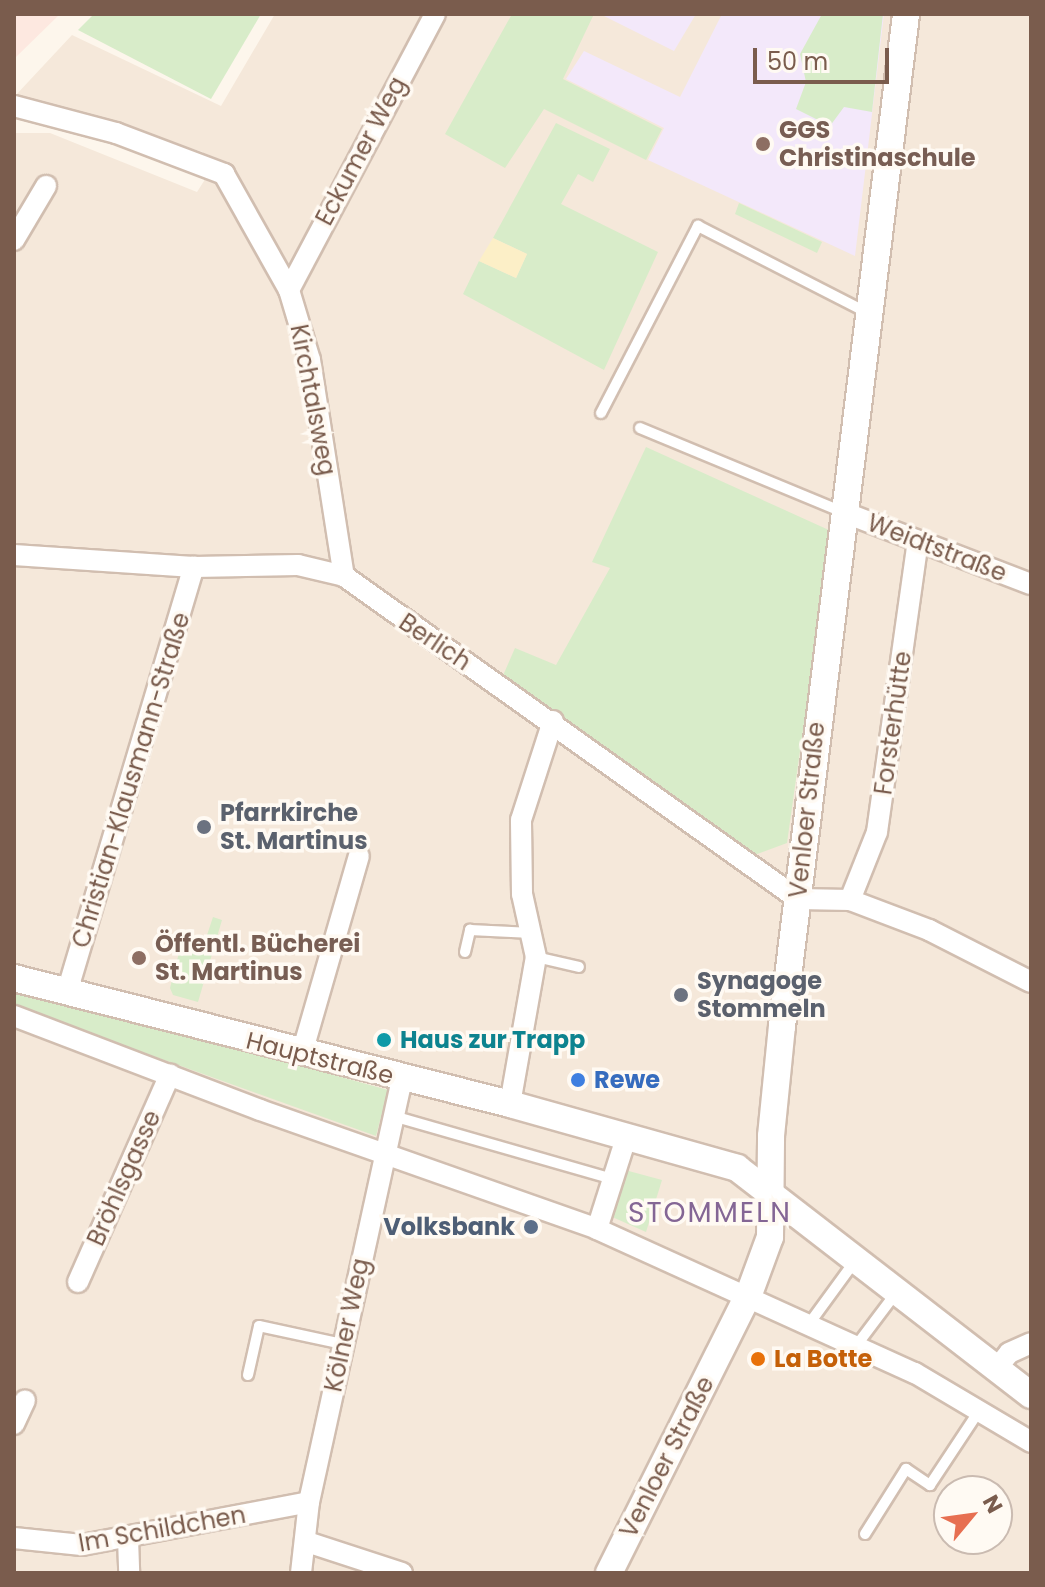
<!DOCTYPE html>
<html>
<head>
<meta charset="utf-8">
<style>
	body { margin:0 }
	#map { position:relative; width:1045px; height:1587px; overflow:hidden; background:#fdf6ec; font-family:Poppins,sans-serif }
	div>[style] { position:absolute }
	.residential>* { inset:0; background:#f5e8da }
	.commercial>* { inset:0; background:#fde8e0 }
	.education>* { inset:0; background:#f3e8fa }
	.green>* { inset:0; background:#d8ecc9 }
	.sand>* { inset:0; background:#fcefc7 }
	.roads { filter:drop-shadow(2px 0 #d1beb0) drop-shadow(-2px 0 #d1beb0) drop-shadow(0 2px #d1beb0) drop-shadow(0 -2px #d1beb0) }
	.service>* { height:10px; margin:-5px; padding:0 5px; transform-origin:5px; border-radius:5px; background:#fff }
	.minor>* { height:20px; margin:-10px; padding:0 10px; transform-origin:10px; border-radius:10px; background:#fff }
	.tertiary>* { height:26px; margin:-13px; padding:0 13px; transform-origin:13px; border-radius:13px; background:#fff }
	.dots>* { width:22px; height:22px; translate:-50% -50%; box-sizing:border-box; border:4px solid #fffaf3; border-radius:50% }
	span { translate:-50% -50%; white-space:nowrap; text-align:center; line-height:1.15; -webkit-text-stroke:7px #fffaf3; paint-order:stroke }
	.education-label { font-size:24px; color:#785e54; font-weight:700 }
	.left { translate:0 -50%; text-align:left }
	.street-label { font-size:24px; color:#7a5c4d }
	.worship-label { font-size:24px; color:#5b616d; font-weight:700 }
	.culture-label { font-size:24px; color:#0d838f; font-weight:700 }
	.shop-label { font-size:24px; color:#366cbe; font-weight:700 }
	.service-label { font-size:24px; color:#4e5e75; font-weight:700 }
	.right { translate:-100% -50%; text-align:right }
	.food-label { font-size:24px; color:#c56008; font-weight:700 }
	.quarter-label { font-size:28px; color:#846695; letter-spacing:2px }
	.frame { position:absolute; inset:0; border:16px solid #7a5c4d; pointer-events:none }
	.north { position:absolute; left:933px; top:1475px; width:80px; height:80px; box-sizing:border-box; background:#fffaf3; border:2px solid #cabbb1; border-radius:50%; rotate:61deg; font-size:22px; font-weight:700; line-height:32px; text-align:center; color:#7a5c4d }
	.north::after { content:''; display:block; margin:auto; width:28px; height:36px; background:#e76f51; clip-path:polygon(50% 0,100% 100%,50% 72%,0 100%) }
	.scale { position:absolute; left:753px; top:48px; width:136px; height:36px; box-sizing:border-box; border:4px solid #7a5c4d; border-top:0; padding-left:10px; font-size:24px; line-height:28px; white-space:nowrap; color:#7a5c4d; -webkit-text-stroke:6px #fffaf3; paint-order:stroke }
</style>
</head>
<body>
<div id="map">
	<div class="residential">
		<div style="clip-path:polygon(evenodd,275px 14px,1031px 14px,1031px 1573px,14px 1573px,14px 133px,50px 133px,197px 192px,204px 181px,203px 152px,15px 96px,72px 35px,221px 106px,275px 14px,949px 1491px,997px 1491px,997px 1539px,949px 1539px,949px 1491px)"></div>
	</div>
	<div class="commercial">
		<div style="clip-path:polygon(14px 14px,60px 14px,14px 59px)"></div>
	</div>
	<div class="education">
		<div style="clip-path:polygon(600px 14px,696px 14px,674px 51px)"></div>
		<div style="clip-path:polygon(722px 14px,884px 14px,855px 256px,648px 160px,664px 128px,566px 79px,584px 51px,680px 97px)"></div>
	</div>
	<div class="green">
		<div style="clip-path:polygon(94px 14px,261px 14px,211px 99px,78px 30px)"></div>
		<div style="clip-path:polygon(512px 14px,594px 14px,563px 79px,662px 129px,646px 160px,544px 109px,505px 168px,445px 134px)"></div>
		<div style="clip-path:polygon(822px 14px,883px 14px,872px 112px,844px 107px,830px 126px,796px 109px,806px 82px,800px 54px)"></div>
		<div style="clip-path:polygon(556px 123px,610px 149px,593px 182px,578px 174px,561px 204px,658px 252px,604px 370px,463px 294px,479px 261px,516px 278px,527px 254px,493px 238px)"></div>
		<div style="clip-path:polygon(739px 203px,822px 242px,817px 253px,735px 214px)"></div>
		<div style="clip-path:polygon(646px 447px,831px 531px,787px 843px,752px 856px,501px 680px,515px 648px,556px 665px,610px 568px,592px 562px)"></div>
		<div style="clip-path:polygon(213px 917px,222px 920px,198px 1002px,173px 995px,170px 988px,181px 945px,187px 946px,190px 937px,205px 941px)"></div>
		<div style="clip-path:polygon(14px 987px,388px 1090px,376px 1136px,14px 1006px)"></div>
		<div style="clip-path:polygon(625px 1170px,662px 1180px,646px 1232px,610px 1216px)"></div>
	</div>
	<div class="sand">
		<div style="clip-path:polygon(493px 238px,527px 254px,516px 278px,479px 261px)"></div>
	</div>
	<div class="roads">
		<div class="service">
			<div style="left:601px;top:413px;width:211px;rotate:-62.6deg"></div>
			<div style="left:698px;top:226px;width:189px;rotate:27.1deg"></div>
			<div style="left:640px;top:428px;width:220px;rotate:22.5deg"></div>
			<div style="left:465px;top:952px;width:23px;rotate:-77deg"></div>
			<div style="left:470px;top:930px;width:62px;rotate:2.8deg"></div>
			<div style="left:536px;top:957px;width:44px;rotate:13.1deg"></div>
			<div style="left:393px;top:1116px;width:229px;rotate:16deg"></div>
			<div style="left:809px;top:1324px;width:78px;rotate:-53.9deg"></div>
			<div style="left:856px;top:1346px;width:66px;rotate:-53deg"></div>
			<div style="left:248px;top:1375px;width:50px;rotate:-77.3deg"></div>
			<div style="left:259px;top:1326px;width:86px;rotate:12.1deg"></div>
			<div style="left:865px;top:1534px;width:77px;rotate:-57.8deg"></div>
			<div style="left:906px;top:1469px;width:29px;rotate:34deg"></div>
			<div style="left:930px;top:1485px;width:89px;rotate:-56.5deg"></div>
		</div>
		<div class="minor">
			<div style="left:14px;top:106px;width:106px;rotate:14.8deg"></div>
			<div style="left:116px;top:133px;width:116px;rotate:20.8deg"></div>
			<div style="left:224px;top:174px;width:133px;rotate:60.7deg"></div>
			<div style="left:289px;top:290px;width:73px;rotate:73.3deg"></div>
			<div style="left:310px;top:360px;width:219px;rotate:81.1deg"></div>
			<div style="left:14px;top:240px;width:63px;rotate:-59.3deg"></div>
			<div style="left:289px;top:290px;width:312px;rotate:-62.1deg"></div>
			<div style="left:843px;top:512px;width:201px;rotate:21deg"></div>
			<div style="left:14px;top:555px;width:180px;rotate:3.8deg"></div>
			<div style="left:194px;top:567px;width:104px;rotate:-1.1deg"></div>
			<div style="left:298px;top:565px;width:47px;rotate:13.4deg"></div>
			<div style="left:344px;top:576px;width:557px;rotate:35.43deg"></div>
			<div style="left:798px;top:899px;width:52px;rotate:1.1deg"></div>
			<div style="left:850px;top:900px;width:85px;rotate:20.8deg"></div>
			<div style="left:929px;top:930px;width:114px;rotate:27deg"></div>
			<div style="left:850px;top:900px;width:73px;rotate:-68.3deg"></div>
			<div style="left:877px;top:832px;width:294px;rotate:-82deg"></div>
			<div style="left:67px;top:992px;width:444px;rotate:-73.4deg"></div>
			<div style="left:14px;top:1016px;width:263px;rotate:20.9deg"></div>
			<div style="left:260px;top:1110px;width:357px;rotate:19.4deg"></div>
			<div style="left:597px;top:1229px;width:349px;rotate:24.4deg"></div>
			<div style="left:915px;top:1373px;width:135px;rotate:30.7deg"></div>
			<div style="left:302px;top:1053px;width:205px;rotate:-73.9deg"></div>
			<div style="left:510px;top:1104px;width:149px;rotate:-80deg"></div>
			<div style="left:536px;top:957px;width:65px;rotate:-102.5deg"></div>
			<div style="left:522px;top:894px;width:74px;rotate:-90.8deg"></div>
			<div style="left:521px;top:820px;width:104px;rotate:-72.1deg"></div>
			<div style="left:597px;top:1229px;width:96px;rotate:-72.3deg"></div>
			<div style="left:78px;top:1282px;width:227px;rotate:-66.1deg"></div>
			<div style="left:997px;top:1368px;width:19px;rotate:-51deg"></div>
			<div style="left:1009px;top:1353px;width:24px;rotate:-24deg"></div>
			<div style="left:14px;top:1424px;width:26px;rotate:-65deg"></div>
			<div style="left:14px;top:1538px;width:68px;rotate:5.9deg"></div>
			<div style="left:82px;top:1545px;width:231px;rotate:-10.7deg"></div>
			<div style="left:128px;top:1538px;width:35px;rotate:88deg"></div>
			<div style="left:307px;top:1542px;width:100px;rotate:18.1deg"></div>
			<div style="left:301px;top:1573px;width:71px;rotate:-83.6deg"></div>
			<div style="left:309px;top:1502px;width:433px;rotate:-77.6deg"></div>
		</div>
		<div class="tertiary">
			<div style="left:14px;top:978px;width:512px;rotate:14.25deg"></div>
			<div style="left:510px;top:1104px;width:236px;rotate:15.7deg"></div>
			<div style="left:737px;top:1168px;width:371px;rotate:37.7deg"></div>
			<div style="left:609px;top:1573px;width:312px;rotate:-63.4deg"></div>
			<div style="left:749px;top:1294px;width:61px;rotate:-69.8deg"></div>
			<div style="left:770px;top:1237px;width:101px;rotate:-89.4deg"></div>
			<div style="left:771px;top:1136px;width:111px;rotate:-84.3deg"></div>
			<div style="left:782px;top:1026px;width:1020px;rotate:-83.01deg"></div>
		</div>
	</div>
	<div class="dots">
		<div style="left:763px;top:144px;background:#8d6e63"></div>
		<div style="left:204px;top:827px;background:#6b7280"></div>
		<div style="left:139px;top:958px;background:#8d6e63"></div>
		<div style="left:681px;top:995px;background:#6b7280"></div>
		<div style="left:384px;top:1040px;background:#0f9aa8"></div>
		<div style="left:578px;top:1080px;background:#3f7fe0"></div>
		<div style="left:531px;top:1227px;background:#5c6f8a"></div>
		<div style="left:758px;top:1359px;background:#e8710a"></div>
	</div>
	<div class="education-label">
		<span class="left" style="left:779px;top:144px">GGS<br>Christinaschule</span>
		<span class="left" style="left:155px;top:958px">Öffentl. Bücherei<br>St. Martinus</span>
	</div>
	<div class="street-label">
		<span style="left:361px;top:151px;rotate:-62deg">Eckumer Weg</span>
		<span style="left:313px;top:400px;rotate:79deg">Kirchtalsweg</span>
		<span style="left:937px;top:548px;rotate:21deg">Weidtstraße</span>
		<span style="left:435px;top:642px;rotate:34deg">Berlich</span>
		<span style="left:893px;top:723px;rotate:-82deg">Forsterhütte</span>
		<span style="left:131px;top:780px;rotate:-73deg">Christian-Klausmann-Straße</span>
		<span style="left:807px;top:810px;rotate:-84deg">Venloer Straße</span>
		<span style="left:320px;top:1058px;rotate:14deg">Hauptstraße</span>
		<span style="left:124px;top:1178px;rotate:-66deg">Bröhlsgasse</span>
		<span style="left:347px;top:1325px;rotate:-78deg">Kölner Weg</span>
		<span style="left:667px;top:1457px;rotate:-63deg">Venloer Straße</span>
		<span style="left:162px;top:1529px;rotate:-10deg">Im Schildchen</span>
	</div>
	<div class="worship-label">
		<span class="left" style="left:220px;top:827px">Pfarrkirche<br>St. Martinus</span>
		<span class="left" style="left:697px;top:995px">Synagoge<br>Stommeln</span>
	</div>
	<div class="culture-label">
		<span class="left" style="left:400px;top:1040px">Haus zur Trapp</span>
	</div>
	<div class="shop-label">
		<span class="left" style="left:594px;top:1080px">Rewe</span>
	</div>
	<div class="service-label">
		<span class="right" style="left:515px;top:1227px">Volksbank</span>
	</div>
	<div class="food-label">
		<span class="left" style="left:774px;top:1359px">La Botte</span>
	</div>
	<div class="quarter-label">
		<span style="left:710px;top:1213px">STOMMELN</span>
	</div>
	<div class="frame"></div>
	<div class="north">N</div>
	<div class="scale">50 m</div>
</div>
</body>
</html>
